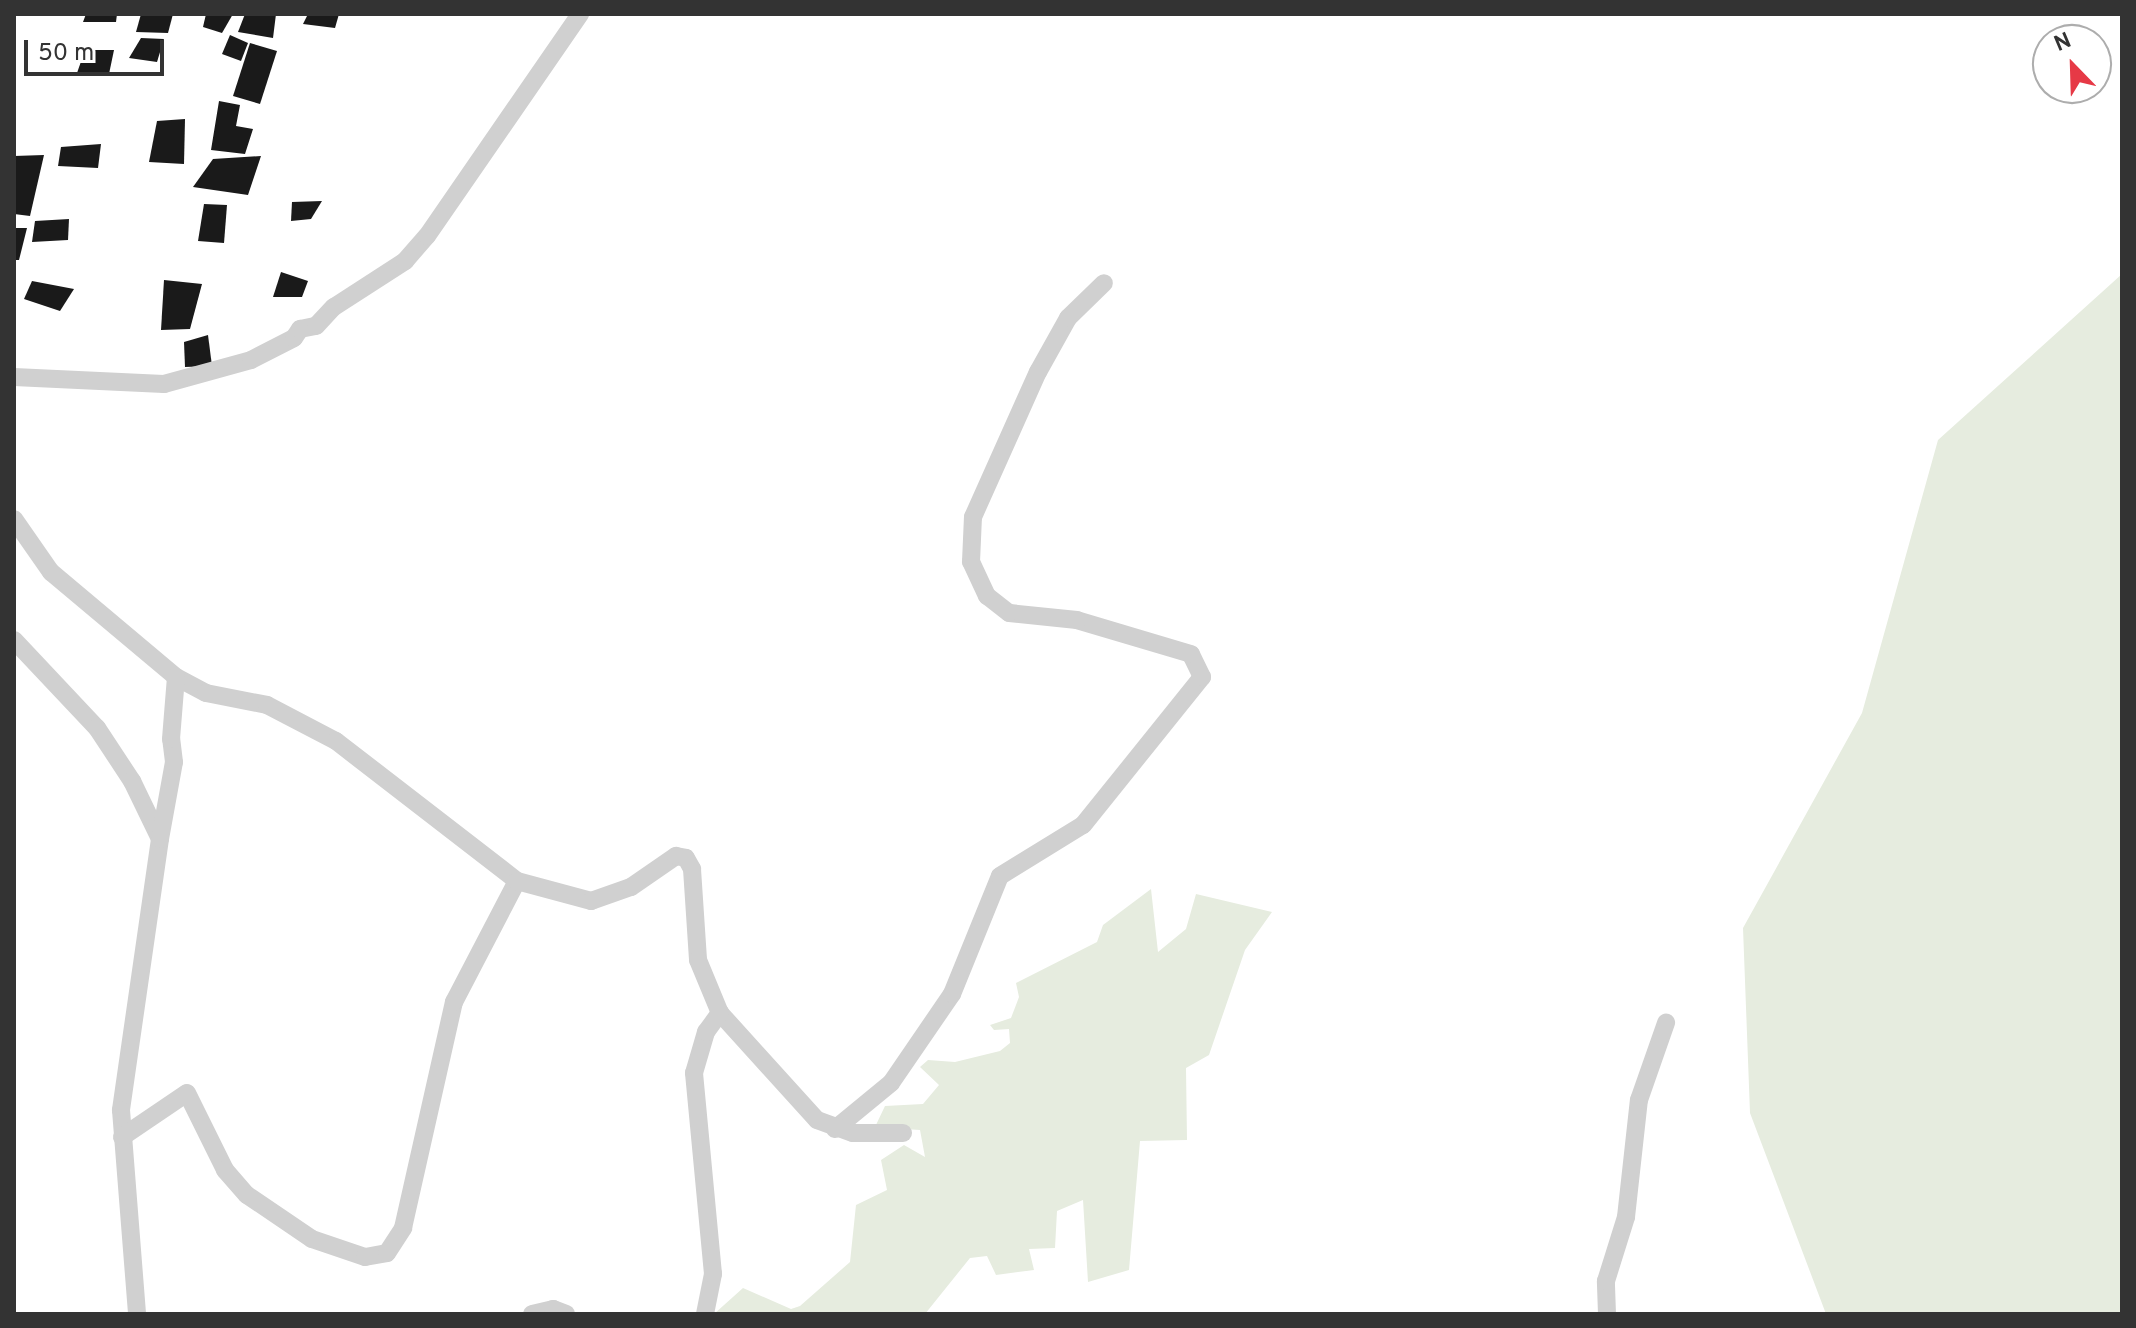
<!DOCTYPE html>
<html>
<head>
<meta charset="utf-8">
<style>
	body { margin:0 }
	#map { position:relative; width:2136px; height:1328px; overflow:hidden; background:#fff; font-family:Overpass,sans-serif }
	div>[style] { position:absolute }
	.green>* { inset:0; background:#e6ecdf }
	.building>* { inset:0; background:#1a1a1a }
	.minor>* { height:18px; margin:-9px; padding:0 9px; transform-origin:9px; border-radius:9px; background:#d0d0d0 }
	span { translate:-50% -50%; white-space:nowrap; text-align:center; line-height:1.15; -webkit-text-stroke:8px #fff; paint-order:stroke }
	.frame { position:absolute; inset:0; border:16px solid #333; pointer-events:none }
	.north { position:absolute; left:2032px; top:24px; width:80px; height:80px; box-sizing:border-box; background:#fff; border:2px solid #adadad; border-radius:50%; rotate:337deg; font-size:22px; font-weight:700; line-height:32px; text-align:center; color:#333 }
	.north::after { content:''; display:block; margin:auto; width:28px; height:36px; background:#e63946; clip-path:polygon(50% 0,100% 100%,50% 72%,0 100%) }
	.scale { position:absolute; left:24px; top:40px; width:140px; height:36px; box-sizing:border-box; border:4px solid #333; border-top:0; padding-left:10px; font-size:24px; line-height:28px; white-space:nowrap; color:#333; -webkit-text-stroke:6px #fff; paint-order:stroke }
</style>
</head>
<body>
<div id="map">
	<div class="green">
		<div style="clip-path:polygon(2122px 274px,2122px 1314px,1826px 1314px,1750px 1113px,1743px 928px,1862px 713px,1938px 440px)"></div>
		<div style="clip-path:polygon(1151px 889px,1158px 952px,1186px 929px,1196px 894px,1272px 912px,1245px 950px,1209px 1055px,1186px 1068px,1187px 1140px,1140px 1141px,1129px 1270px,1088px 1282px,1083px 1200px,1057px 1211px,1055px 1248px,1029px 1249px,1034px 1270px,996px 1275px,987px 1256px,970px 1258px,925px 1314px,714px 1314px,743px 1288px,791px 1309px,800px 1306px,850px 1262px,856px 1205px,887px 1190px,881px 1160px,904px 1145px,925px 1157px,920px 1130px,875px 1127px,885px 1106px,923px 1104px,939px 1085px,920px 1067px,928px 1060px,955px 1062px,1000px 1051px,1010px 1043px,1009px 1029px,994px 1030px,990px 1025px,1011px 1018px,1019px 997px,1016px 983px,1097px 942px,1103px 925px)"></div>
	</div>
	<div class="building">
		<div style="clip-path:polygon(86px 14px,117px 14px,116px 22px,83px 22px)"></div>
		<div style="clip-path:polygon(141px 14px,173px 14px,168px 33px,136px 32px)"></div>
		<div style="clip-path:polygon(206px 14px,233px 14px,222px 33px,203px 27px)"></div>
		<div style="clip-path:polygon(245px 14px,276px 14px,273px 38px,238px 32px)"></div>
		<div style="clip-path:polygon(308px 14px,339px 14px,335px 28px,303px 24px)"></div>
		<div style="clip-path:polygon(230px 35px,248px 43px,241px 61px,222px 54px)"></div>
		<div style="clip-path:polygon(141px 38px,164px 39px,157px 62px,129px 58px)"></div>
		<div style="clip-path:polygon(250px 43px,277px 51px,260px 104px,233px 96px)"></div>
		<div style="clip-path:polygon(85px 50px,114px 50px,109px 74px,77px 73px)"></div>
		<div style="clip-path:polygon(219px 101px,240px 105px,236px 126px,253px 129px,245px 154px,211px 150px)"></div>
		<div style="clip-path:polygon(185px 119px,184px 164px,149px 162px,157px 121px)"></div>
		<div style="clip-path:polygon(101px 144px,98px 168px,58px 166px,61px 147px)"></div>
		<div style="clip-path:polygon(44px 155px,30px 216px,14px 214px,14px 156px)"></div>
		<div style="clip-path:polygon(261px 156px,248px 195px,193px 187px,213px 159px)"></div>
		<div style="clip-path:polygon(322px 201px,311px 219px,291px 221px,292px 202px)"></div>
		<div style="clip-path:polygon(204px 204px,227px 205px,224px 243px,198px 241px)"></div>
		<div style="clip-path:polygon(69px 219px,68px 240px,32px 242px,35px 221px)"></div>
		<div style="clip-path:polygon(14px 228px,27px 228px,19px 260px,14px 260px)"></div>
		<div style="clip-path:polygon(281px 272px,308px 281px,302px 297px,273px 297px)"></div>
		<div style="clip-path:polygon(164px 280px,202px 284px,190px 329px,161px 330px)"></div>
		<div style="clip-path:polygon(32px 281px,74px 289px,60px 311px,24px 299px)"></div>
		<div style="clip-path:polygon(208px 335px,212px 366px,185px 367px,184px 342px)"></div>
	</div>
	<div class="minor">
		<div style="left:14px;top:377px;width:150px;rotate:2.7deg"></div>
		<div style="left:164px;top:384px;width:90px;rotate:-15.4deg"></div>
		<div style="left:251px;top:360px;width:48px;rotate:-27.1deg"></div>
		<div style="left:294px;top:338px;width:11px;rotate:-56deg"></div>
		<div style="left:300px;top:329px;width:16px;rotate:-11deg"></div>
		<div style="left:316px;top:326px;width:26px;rotate:-47deg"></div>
		<div style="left:334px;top:307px;width:85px;rotate:-32.9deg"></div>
		<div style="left:405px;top:261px;width:33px;rotate:-49deg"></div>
		<div style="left:427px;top:236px;width:270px;rotate:-55.4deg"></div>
		<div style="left:14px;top:519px;width:65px;rotate:55.1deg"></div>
		<div style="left:51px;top:572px;width:163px;rotate:40deg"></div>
		<div style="left:176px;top:677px;width:34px;rotate:28deg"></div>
		<div style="left:206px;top:693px;width:62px;rotate:11.1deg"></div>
		<div style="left:267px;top:705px;width:78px;rotate:27.6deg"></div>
		<div style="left:336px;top:741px;width:229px;rotate:37.7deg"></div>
		<div style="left:14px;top:640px;width:121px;rotate:46.7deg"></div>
		<div style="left:97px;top:728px;width:64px;rotate:56.6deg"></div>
		<div style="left:132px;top:781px;width:64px;rotate:64.2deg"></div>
		<div style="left:160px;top:839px;width:274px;rotate:98.2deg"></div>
		<div style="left:121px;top:1110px;width:205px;rotate:85.5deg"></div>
		<div style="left:160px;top:839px;width:78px;rotate:-79.7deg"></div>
		<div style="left:174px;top:762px;width:23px;rotate:-97deg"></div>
		<div style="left:171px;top:739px;width:62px;rotate:-85.4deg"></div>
		<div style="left:835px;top:1129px;width:72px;rotate:-39.4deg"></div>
		<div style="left:891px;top:1083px;width:108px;rotate:-55.6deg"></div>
		<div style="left:952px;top:994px;width:127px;rotate:-67.9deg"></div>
		<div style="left:1000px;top:876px;width:97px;rotate:-31.6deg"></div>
		<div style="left:1083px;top:825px;width:190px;rotate:-51.2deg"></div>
		<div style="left:1202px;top:677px;width:25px;rotate:-116deg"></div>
		<div style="left:1191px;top:654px;width:119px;rotate:-163.4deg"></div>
		<div style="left:1077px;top:620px;width:68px;rotate:-174.1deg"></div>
		<div style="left:1009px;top:613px;width:28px;rotate:-142deg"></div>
		<div style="left:987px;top:596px;width:38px;rotate:-115deg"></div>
		<div style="left:971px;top:562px;width:45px;rotate:-87.5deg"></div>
		<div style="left:973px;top:517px;width:159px;rotate:-65.9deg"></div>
		<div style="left:1038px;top:372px;width:62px;rotate:-60.9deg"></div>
		<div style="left:1068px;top:318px;width:50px;rotate:-44.2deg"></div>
		<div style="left:122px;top:1137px;width:78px;rotate:-34.1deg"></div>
		<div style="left:187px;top:1093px;width:86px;rotate:63.7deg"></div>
		<div style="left:225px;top:1170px;width:33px;rotate:49deg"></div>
		<div style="left:247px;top:1195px;width:78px;rotate:34.1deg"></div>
		<div style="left:312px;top:1239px;width:56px;rotate:18.8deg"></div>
		<div style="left:365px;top:1257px;width:22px;rotate:-10deg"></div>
		<div style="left:387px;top:1253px;width:30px;rotate:-57deg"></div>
		<div style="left:403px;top:1228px;width:232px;rotate:-77.3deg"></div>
		<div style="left:454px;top:1002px;width:136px;rotate:-62.5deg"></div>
		<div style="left:517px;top:881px;width:77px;rotate:15.1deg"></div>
		<div style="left:591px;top:901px;width:42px;rotate:-19.3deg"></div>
		<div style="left:631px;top:887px;width:55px;rotate:-34.6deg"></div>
		<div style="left:676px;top:856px;width:10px;rotate:11deg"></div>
		<div style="left:686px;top:858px;width:13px;rotate:61deg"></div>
		<div style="left:692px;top:869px;width:91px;rotate:86.2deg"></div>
		<div style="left:698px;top:960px;width:57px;rotate:67.5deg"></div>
		<div style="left:720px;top:1013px;width:144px;rotate:47.8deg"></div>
		<div style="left:817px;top:1120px;width:38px;rotate:20deg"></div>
		<div style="left:853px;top:1133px;width:50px"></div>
		<div style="left:532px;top:1314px;width:22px;rotate:-13deg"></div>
		<div style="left:553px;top:1309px;width:14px;rotate:21deg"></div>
		<div style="left:705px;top:1314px;width:41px;rotate:-78.7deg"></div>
		<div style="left:713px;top:1274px;width:202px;rotate:-95.4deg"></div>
		<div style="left:694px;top:1073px;width:43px;rotate:-73.7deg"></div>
		<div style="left:706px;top:1032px;width:24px;rotate:-54deg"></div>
		<div style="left:1607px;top:1314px;width:33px;rotate:-92deg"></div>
		<div style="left:1606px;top:1281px;width:67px;rotate:-72.6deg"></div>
		<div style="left:1626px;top:1217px;width:118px;rotate:-83.7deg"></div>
		<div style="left:1639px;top:1100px;width:82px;rotate:-70.7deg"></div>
	</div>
	<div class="frame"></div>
	<div class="north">N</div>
	<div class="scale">50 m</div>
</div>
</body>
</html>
